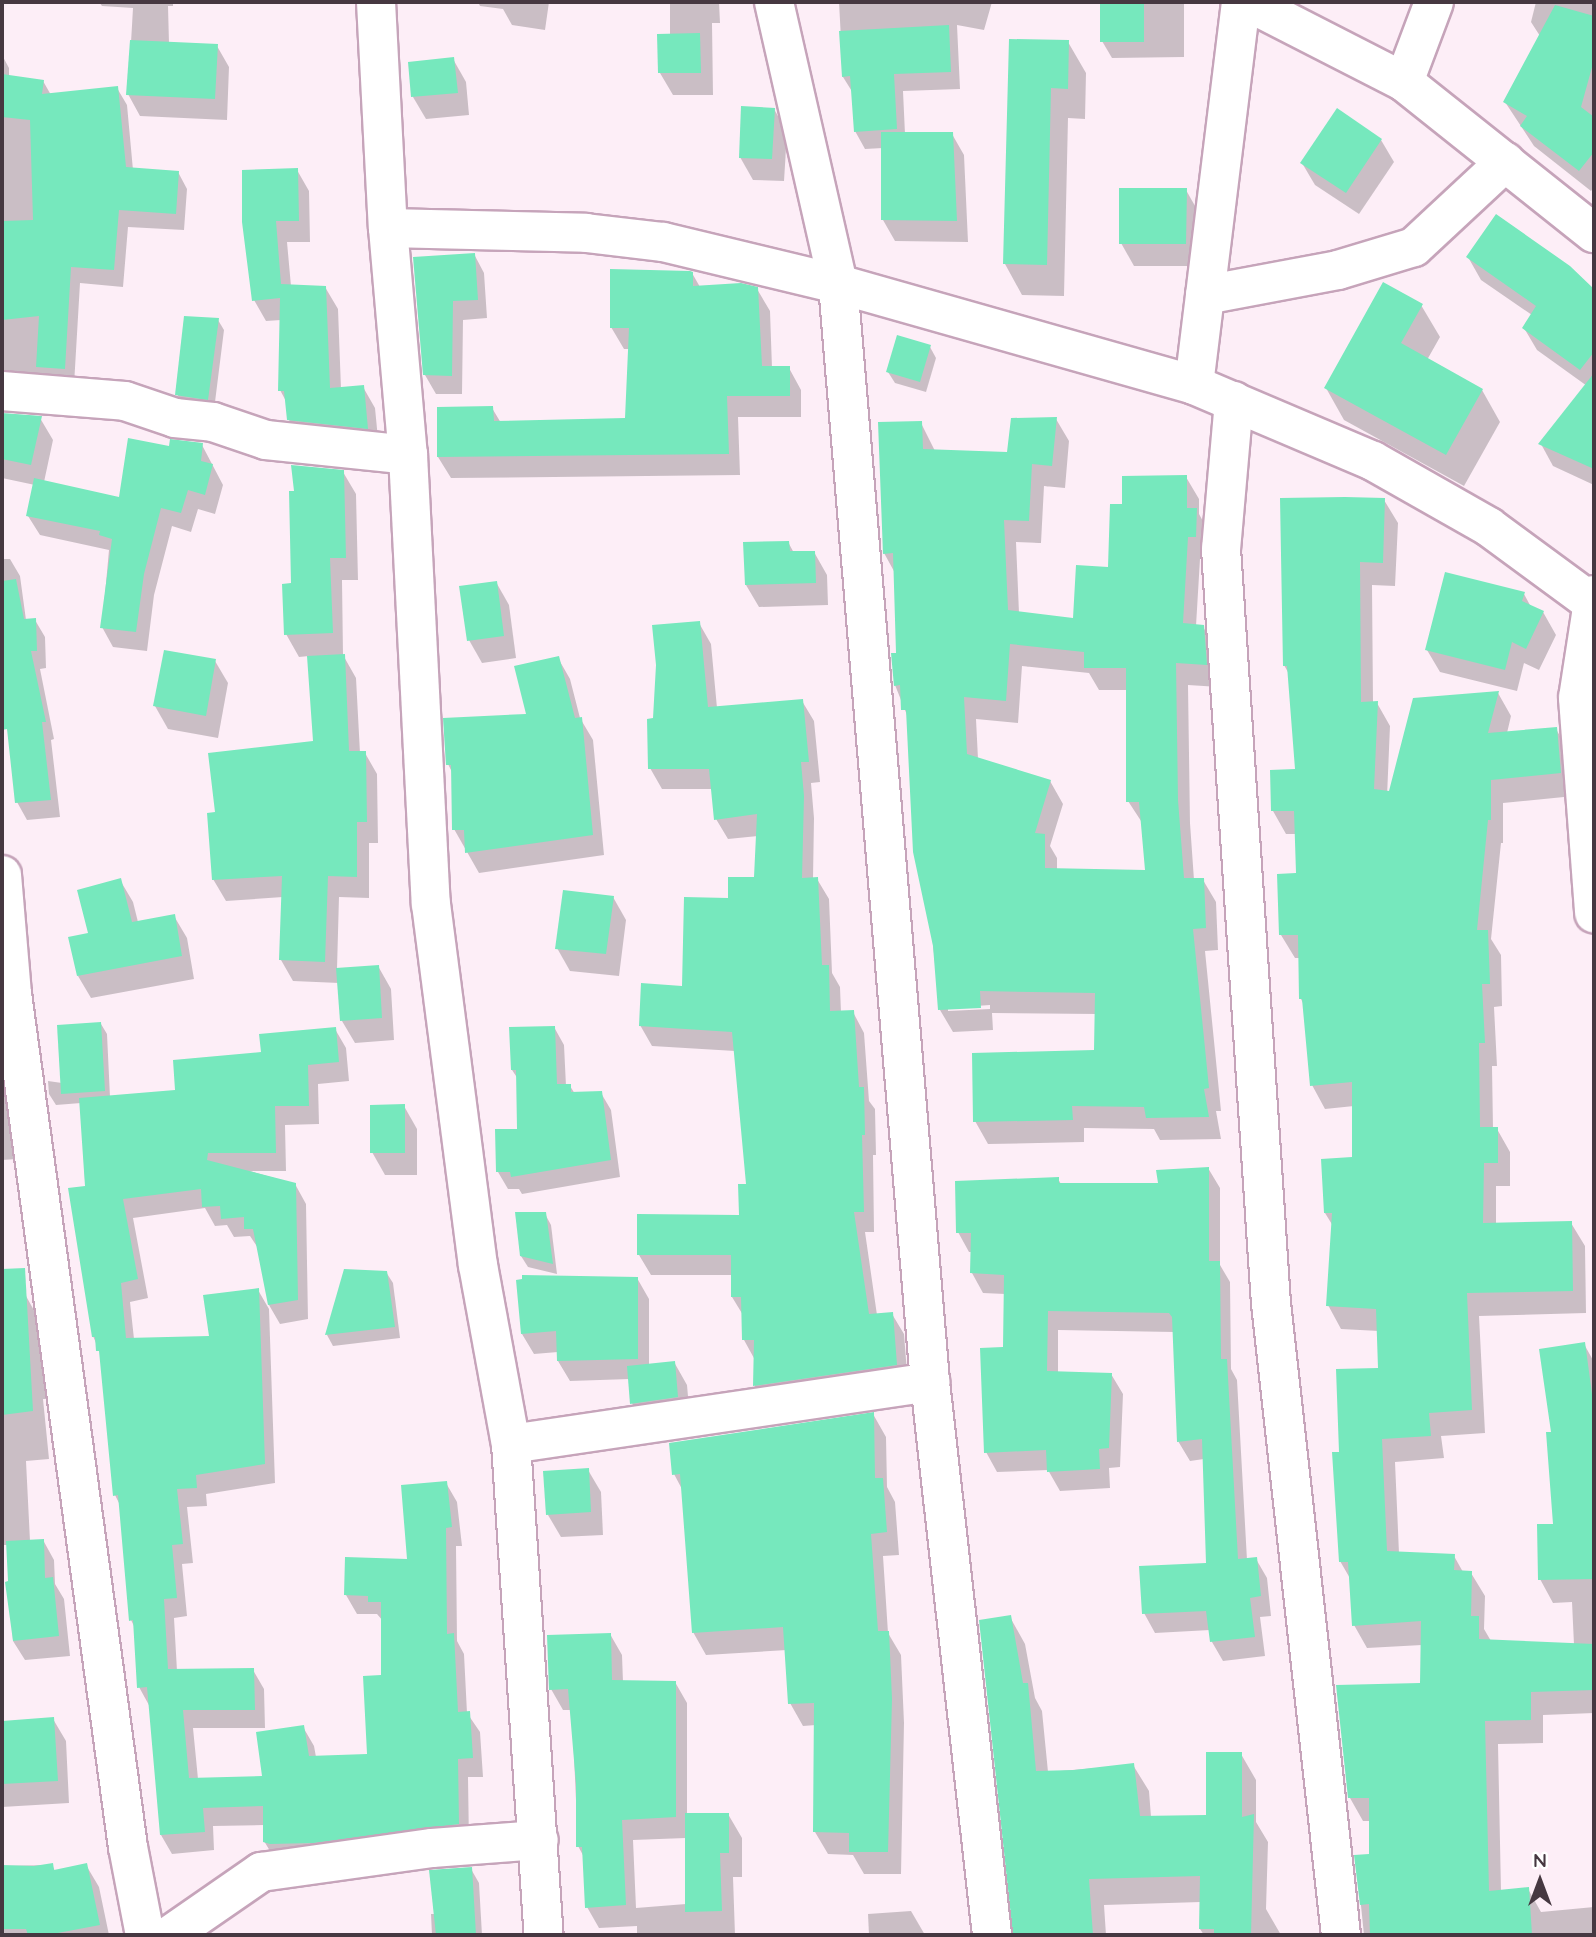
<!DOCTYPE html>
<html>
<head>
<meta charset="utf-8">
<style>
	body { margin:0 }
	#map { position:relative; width:1596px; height:1937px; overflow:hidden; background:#fdeef7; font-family:Quicksand,sans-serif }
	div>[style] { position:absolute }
	.shadow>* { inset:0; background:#0003 }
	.building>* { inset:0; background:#76e8bd }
	.roads { filter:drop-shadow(2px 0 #c6a4ba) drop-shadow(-2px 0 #c6a4ba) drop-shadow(0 2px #c6a4ba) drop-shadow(0 -2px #c6a4ba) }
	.minor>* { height:38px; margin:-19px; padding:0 19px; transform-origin:19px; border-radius:19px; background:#fff }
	span { translate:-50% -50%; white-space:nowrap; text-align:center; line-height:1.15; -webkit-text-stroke:5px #fff; paint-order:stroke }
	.frame { position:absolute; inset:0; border:4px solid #463841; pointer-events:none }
	.north { position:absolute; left:1505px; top:1846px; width:70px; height:70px; -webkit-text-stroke:5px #fff; paint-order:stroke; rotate:0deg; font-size:19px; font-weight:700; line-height:28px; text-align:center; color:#463841 }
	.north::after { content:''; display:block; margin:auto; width:24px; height:32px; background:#463841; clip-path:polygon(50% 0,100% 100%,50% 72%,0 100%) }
</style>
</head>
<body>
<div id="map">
	<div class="shadow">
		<div style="clip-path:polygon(99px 2px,173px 2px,173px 6px,168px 6px,169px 43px,217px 46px,229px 67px,227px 120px,140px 116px,128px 94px,133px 8px,102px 6px)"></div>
		<div style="clip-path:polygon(478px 2px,549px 2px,545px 30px,512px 25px,503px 9px,480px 6px)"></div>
		<div style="clip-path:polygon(670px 2px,719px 2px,720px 23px,712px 23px,713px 95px,673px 95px,660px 73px,670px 35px)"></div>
		<div style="clip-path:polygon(839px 2px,992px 2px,984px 30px,957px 25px,960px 89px,903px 91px,905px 134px,952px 134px,964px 155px,968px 242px,895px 241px,883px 220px,883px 148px,865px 149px,855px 131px,853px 93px,843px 77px)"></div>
		<div style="clip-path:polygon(1102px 2px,1184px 2px,1184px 57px,1112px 58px,1102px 41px)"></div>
		<div style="clip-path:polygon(1536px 2px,1594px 2px,1594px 187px,1591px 191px,1534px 146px,1505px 102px,1540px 36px,1531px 22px)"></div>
		<div style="clip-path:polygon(1011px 41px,1068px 42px,1086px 73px,1085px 119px,1068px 118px,1064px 296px,1022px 295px,1005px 264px)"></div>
		<div style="clip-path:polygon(2px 55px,9px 68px,9px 76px,43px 81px,51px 95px,117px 88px,127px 105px,133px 170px,178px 172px,187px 189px,184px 230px,128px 227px,123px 287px,80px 283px,74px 385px,2px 382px)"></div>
		<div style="clip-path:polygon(453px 59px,466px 82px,469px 115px,426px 119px,413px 97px,410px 63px)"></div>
		<div style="clip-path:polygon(774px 109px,787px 132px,784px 181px,753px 180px,740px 157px)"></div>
		<div style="clip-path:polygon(1381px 140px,1394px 162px,1359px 214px,1315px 185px,1302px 163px)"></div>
		<div style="clip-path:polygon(297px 170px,309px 191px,310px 242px,287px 242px,291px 286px,325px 287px,338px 309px,341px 389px,363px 387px,375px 408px,379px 449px,301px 441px,289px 420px,287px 403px,280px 390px,281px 320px,266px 321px,254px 300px,244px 222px)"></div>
		<div style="clip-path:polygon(1186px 190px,1199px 213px,1198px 266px,1134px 266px,1121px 243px)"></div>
		<div style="clip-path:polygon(474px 254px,484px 273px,487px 318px,463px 320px,462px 394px,436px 394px,425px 375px,414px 259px)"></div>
		<div style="clip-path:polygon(1468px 257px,1569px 267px,1594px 291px,1594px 391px,1537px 350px,1524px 328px,1532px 315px,1481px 280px)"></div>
		<div style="clip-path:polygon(692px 273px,700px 287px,757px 289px,770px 311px,772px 368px,789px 368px,801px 390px,801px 417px,738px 417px,740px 475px,451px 478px,438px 457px,492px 408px,501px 423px,627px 419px,630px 349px,624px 349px,611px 327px)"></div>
		<div style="clip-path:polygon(1421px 305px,1440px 337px,1427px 360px,1482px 390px,1500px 422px,1464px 486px,1344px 420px,1326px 388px)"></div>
		<div style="clip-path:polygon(218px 320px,224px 330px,214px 410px,183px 405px,177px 394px)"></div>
		<div style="clip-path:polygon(930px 347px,936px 358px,926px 392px,895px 383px,888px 372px)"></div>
		<div style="clip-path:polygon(1581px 392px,1594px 403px,1594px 485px,1553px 466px,1541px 444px)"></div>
		<div style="clip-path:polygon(2px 415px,40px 418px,53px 440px,44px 482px,120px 499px,171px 448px,202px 445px,223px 485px,215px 514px,198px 509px,191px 532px,172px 526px,154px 595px,147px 651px,113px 647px,102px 627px,109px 550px,40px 535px,28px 516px,35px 485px,2px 478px)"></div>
		<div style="clip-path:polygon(evenodd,1056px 419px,1069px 441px,1065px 488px,1044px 486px,1041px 543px,1016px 542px,1019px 613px,1075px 620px,1109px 568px,1124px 506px,1186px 477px,1199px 499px,1199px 514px,1209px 532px,1208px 559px,1200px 559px,1196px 626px,1203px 627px,1216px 649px,1219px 687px,1188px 685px,1190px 823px,1194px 880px,1203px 880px,1216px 902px,1218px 950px,1205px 951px,1221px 1111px,1216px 1111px,1221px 1139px,1160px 1140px,1154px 1129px,1084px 1128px,1084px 1142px,988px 1144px,975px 1121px,1096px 1051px,1097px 1014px,992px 1013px,993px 1030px,953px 1032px,940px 1010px,909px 720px,895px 685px,898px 655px,895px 573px,884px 553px,921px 423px,935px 451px,1009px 454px,1056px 419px,1022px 666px,1089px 673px,1099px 690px,1128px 690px,1128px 801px,1143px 824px,1147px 872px,1057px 870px,1057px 858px,1050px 846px,1063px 804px,1050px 781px,978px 759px,976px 719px,1018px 723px,1022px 666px,1056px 419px,990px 1005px,990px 1009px,948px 1011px,948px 1008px,990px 1005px)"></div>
		<div style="clip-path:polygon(343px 472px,356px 494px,358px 580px,342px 580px,343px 655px,356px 678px,360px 753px,365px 753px,377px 774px,378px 843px,369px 843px,369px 898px,339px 897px,337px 969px,378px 966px,391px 989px,394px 1040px,355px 1043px,342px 1021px,339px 983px,293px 981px,281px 960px,283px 897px,226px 901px,213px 879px,217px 813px,314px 743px,309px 656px,299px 657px,286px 634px,292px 585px)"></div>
		<div style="clip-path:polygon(1384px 500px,1398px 523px,1395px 586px,1372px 585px,1373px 703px,1377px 703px,1390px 726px,1387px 797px,1498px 693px,1511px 716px,1507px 733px,1556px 729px,1569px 752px,1574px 796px,1503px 803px,1503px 843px,1501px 843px,1491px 939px,1501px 955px,1502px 1006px,1494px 1007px,1497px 1066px,1492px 1066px,1493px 1129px,1497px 1129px,1510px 1152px,1510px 1186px,1496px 1186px,1496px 1225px,1571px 1223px,1585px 1246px,1586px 1313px,1479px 1316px,1485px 1433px,1441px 1436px,1444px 1458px,1395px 1462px,1399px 1553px,1454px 1556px,1463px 1572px,1471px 1573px,1485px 1596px,1484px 1629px,1491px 1641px,1574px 1645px,1572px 1602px,1553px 1603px,1540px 1579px,1555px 1525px,1553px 1434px,1584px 1344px,1594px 1362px,1594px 1713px,1543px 1715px,1543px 1743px,1498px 1744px,1501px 1891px,1528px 1889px,1541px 1912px,1594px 1907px,1594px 1935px,1364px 1935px,1356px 1857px,1371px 1856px,1371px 1821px,1363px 1821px,1350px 1798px,1422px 1684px,1422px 1645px,1367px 1648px,1354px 1625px,1351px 1580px,1340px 1561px,1341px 1453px,1379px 1369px,1379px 1331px,1341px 1329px,1328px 1305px,1333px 1226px,1325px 1213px,1354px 1159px,1354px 1106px,1325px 1109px,1312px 1085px,1304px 1005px,1301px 999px,1300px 958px,1295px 958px,1281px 935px,1297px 875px,1296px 834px,1286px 834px,1273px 811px,1297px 771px,1289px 674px,1284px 665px)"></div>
		<div style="clip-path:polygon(788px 542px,794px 553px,814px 552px,827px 575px,828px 605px,759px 607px,746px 585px)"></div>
		<div style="clip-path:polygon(2px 559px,10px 559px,20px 576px,26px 620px,35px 620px,45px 637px,46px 668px,40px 669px,54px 739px,51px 740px,60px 817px,27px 820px,17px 802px,10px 737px,2px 711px)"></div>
		<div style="clip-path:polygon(496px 582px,509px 605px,516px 658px,482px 663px,469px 640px)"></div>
		<div style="clip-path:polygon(1524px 594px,1531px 607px,1543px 612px,1556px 635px,1539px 670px,1524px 663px,1517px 691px,1440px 672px,1427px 650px)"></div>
		<div style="clip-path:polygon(699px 623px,711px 644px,717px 708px,802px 701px,814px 721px,820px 782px,811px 783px,814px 818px,813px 879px,817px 879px,829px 899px,832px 973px,840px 987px,841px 1013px,853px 1012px,864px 1033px,869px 1101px,875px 1109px,876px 1155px,873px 1155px,874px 1232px,865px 1232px,877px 1315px,892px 1314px,904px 1334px,908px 1385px,767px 1406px,755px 1386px,755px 1360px,744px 1340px,743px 1315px,732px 1297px,732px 1275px,651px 1275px,639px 1255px,741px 1217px,748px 1186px,735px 1051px,652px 1046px,640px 1025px,684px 988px,730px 900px,756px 879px,758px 836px,728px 839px,716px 819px,713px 789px,662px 789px,650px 768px,655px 720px)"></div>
		<div style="clip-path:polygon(558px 658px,570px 679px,580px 718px,593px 740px,604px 855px,479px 873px,454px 829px,453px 774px,448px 764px,528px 716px)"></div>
		<div style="clip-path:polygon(215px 661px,228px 683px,218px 738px,168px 729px,155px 706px)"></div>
		<div style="clip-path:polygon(120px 880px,133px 902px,138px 922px,174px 916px,187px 938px,194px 979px,91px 998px,78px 976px,90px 934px)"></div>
		<div style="clip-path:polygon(613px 897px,626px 920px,619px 976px,570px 971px,557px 948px)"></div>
		<div style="clip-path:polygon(101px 1024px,107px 1034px,110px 1097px,177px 1091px,263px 1054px,335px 1029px,346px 1048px,349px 1081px,318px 1084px,319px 1124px,285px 1125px,286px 1171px,250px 1171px,295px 1184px,306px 1204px,308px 1319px,280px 1324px,269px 1305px,258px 1248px,250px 1236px,234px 1237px,227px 1225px,215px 1226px,205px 1208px,133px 1218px,148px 1298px,130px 1302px,134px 1339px,211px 1338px,258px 1290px,269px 1309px,275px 1483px,206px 1494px,207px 1506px,187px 1507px,193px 1563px,182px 1564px,187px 1616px,174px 1618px,177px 1671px,253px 1670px,264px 1689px,265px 1728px,193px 1728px,198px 1779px,264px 1777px,303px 1727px,314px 1746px,316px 1757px,369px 1756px,383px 1676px,383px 1621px,377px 1614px,357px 1614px,346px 1595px,409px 1560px,446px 1483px,457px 1502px,462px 1546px,456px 1546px,457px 1641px,464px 1654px,467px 1713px,480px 1732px,483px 1777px,468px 1777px,469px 1843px,276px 1861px,264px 1841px,264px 1825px,213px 1826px,214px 1850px,172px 1854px,161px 1835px,150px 1707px,139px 1687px,135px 1628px,131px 1620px,120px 1505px,115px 1495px,102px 1357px,93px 1336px,81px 1103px,56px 1105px,49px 1094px,48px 1081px,62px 1083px)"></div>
		<div style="clip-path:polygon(554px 1027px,564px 1045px,566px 1086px,570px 1086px,575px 1094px,601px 1093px,611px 1110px,620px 1177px,522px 1194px,519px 1189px,508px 1189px,498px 1172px,519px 1130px,518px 1079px,512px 1070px)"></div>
		<div style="clip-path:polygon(2px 1048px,17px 1159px,2px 1160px)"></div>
		<div style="clip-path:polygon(404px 1106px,417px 1129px,417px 1175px,385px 1175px,372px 1152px)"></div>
		<div style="clip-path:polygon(1208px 1168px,1220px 1188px,1220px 1265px,1230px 1282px,1231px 1369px,1237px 1380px,1247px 1560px,1256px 1559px,1267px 1578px,1271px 1616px,1260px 1617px,1265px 1656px,1223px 1661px,1212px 1642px,1210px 1630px,1155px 1633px,1144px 1613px,1207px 1564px,1204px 1459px,1190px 1461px,1178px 1441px,1174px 1332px,1058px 1330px,1058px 1373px,1111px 1374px,1123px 1394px,1120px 1467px,1109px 1468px,1110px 1488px,1060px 1491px,1048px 1470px,997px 1472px,986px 1452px,1005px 1349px,1005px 1294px,983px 1293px,972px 1273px,973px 1252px,969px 1252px,958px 1232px,1058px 1179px,1061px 1184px,1160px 1184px)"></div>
		<div style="clip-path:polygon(545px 1214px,551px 1225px,557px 1274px,528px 1267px,521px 1256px)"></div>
		<div style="clip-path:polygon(345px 1271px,386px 1272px,393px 1283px,400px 1338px,333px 1346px,327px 1335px)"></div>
		<div style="clip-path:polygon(637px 1278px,649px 1299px,649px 1365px,674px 1362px,687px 1385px,690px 1419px,645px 1426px,632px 1403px,630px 1379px,570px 1381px,558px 1361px,558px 1352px,534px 1354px,522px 1334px,518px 1281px)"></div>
		<div style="clip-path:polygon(2px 1295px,26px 1296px,41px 1323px,47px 1399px,43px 1399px,49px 1459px,26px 1461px,30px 1541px,43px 1540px,54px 1560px,55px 1584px,64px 1599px,70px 1656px,25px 1660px,13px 1641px,8px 1545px,2px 1545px)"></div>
		<div style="clip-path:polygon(873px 1414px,886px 1437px,887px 1487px,895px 1502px,899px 1555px,883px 1556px,888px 1633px,901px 1655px,904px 1723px,901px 1874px,864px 1874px,853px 1855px,828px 1854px,815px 1832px,816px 1725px,803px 1726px,790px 1703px,787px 1650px,706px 1655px,693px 1632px,683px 1491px,674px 1474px)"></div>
		<div style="clip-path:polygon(588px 1470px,601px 1492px,603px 1535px,561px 1537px,548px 1515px)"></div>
		<div style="clip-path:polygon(1010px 1617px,1025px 1644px,1035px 1698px,1042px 1711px,1048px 1772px,1133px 1765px,1149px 1791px,1151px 1817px,1208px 1816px,1241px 1754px,1256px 1780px,1256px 1822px,1268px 1842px,1266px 1909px,1281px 1935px,1204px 1935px,1200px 1929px,1201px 1902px,1104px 1905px,1106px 1935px,1015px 1935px)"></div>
		<div style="clip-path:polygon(evenodd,610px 1634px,622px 1655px,623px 1682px,675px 1682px,687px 1703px,687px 1815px,728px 1814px,742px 1838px,742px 1877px,733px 1877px,735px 1935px,637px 1935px,637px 1926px,599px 1928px,587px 1907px,584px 1857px,578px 1846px,572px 1710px,563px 1710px,551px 1689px,610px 1634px,686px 1838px,686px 1904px,636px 1908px,633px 1840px,686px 1838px)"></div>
		<div style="clip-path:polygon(53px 1719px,66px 1741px,69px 1803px,2px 1807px,2px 1755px,20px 1753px)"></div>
		<div style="clip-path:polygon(52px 1865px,55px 1871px,86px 1865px,99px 1887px,109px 1935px,2px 1935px,2px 1866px)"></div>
		<div style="clip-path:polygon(471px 1869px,479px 1883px,482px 1935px,432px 1935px,431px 1914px,435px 1914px)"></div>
		<div style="clip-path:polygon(911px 1911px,925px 1935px,869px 1935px,868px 1914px)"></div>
	</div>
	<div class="building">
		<div style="clip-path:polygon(1100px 2px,1144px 2px,1144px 42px,1100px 42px)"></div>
		<div style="clip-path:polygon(1555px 5px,1594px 16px,1594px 60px,1581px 107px,1594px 117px,1594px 152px,1579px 171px,1520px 126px,1527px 116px,1503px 102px)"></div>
		<div style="clip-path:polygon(949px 25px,951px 72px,894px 74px,897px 129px,854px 132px,850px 76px,842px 77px,839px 31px)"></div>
		<div style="clip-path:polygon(700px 33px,701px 73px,658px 73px,657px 34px)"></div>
		<div style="clip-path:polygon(1009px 39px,1069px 40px,1068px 89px,1051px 88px,1047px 265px,1003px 264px)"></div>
		<div style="clip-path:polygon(130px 40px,218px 44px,215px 99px,126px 95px)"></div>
		<div style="clip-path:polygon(454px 57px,458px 93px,411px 97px,408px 62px)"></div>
		<div style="clip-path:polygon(2px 74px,44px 80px,42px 94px,118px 86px,126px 167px,179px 171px,176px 214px,119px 210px,114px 270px,71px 267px,65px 369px,36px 367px,39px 316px,2px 320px,2px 221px,33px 220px,30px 120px,2px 117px)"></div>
		<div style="clip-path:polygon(741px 106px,775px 108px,772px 159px,739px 158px)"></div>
		<div style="clip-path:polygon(1337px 108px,1382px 139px,1346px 193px,1300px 163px)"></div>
		<div style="clip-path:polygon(881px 132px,953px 132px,957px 221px,881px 220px)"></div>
		<div style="clip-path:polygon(298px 168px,299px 221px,276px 221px,281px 284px,326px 286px,330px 388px,364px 385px,368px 429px,287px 420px,284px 391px,278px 391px,280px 298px,252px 301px,242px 222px,242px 170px)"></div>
		<div style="clip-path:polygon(1119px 188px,1187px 188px,1186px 244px,1119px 244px)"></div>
		<div style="clip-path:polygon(1496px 214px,1570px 266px,1594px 289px,1594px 352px,1580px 370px,1522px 328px,1536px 306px,1466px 257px)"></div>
		<div style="clip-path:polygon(475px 253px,478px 300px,453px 301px,452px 376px,423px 375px,413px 257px)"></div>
		<div style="clip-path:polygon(610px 269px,690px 271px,693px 272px,693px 286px,741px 283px,758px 287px,762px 366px,790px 366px,790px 396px,727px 396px,729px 454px,437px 457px,437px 407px,493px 406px,494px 421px,625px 418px,629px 328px,610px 328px)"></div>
		<div style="clip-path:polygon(1383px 282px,1423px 304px,1401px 343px,1483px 389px,1446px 455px,1324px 388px)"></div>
		<div style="clip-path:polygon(184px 316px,219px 318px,208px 400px,175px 395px)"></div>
		<div style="clip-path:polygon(897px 335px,931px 345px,920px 382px,886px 372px)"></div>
		<div style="clip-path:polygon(1594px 373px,1594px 469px,1538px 444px)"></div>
		<div style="clip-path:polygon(2px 413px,42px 416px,31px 465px,2px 459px)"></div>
		<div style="clip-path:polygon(evenodd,1057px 417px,1052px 466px,1032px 464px,1029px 521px,1004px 520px,1008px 610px,1073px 618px,1076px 565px,1108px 567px,1110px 504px,1122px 504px,1122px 476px,1187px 475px,1187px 508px,1197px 508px,1196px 537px,1188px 537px,1183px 623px,1204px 625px,1207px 665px,1176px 663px,1178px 800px,1184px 878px,1204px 878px,1206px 928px,1193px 929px,1209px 1088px,1204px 1089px,1209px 1117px,1146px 1118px,1144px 1107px,1072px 1106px,1073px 1120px,973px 1122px,972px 1053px,1094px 1050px,1095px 993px,980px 991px,981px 1008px,938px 1010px,933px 946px,913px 852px,906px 710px,901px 710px,900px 685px,894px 686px,891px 653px,896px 653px,893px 553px,883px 554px,878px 422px,922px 421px,923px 449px,1007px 452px,1011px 418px,1057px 417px,1010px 644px,1084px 652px,1084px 668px,1126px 668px,1126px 802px,1139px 802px,1145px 870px,1045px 868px,1045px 834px,1035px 833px,1051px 780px,967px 754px,964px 697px,1006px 701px,1010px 644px)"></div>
		<div style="clip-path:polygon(128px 438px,169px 446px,170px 439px,203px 443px,201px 461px,213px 464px,205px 495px,188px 490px,181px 513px,161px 508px,144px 574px,136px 632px,100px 628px,112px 539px,99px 535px,100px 531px,26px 516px,34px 478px,119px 497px)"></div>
		<div style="clip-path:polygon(291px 465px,344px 470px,346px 558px,330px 558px,333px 633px,284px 635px,282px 584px,291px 583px,289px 491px,294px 491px)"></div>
		<div style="clip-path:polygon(1345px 497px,1385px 498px,1383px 563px,1360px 562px,1361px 702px,1378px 701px,1374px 789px,1389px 791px,1413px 698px,1499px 691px,1488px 733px,1557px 727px,1561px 773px,1491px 780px,1491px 820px,1488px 820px,1477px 930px,1488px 930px,1490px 984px,1482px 984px,1485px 1043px,1479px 1043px,1480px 1127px,1498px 1127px,1498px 1163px,1484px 1163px,1483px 1223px,1572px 1221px,1573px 1291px,1467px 1293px,1472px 1410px,1429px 1413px,1431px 1436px,1382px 1439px,1387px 1551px,1455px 1554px,1454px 1570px,1472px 1571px,1471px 1616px,1479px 1616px,1479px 1639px,1594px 1644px,1594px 1690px,1531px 1692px,1531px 1720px,1485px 1721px,1489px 1891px,1529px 1887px,1532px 1935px,1370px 1935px,1369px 1904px,1360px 1905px,1354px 1855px,1369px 1854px,1369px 1798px,1348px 1798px,1336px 1685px,1420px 1683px,1421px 1621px,1352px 1626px,1348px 1562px,1339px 1562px,1332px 1452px,1339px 1452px,1336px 1369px,1378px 1368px,1376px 1309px,1326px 1306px,1332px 1213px,1324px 1213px,1321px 1159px,1352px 1157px,1352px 1082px,1310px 1086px,1302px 999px,1299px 999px,1298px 935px,1279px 935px,1277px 874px,1296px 873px,1294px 811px,1271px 811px,1270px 770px,1295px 769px,1287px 666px,1283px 666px,1280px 498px)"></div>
		<div style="clip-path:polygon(789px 541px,790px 551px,815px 551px,816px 583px,745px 585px,743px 542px)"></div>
		<div style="clip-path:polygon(1445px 572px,1525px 592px,1522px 601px,1544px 611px,1526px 649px,1512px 642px,1505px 670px,1425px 650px)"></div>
		<div style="clip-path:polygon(16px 579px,24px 619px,36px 618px,37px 651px,31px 651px,46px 722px,42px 722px,51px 800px,15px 803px,7px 729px,2px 730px,2px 581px)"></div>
		<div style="clip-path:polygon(497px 581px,504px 636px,467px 641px,459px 586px)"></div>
		<div style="clip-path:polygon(700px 621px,708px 707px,803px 699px,809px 762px,801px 762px,804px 796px,802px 878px,818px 877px,822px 965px,829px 965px,830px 1011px,854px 1010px,859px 1087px,864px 1087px,865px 1135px,862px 1135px,864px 1212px,854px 1212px,869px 1314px,893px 1312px,897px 1365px,753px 1386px,754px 1340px,742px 1340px,741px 1297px,731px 1297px,731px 1255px,637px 1255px,637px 1214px,739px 1215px,738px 1184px,746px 1184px,732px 1032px,639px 1026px,641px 983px,682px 986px,684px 897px,728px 898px,728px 877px,754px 877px,757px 814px,714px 820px,709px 769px,648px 769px,647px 719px,653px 718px,656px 665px,652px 625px)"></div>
		<div style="clip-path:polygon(164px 650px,216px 659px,206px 716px,153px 706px)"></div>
		<div style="clip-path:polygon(345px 654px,349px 751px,366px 751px,367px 822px,357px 822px,357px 877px,328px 876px,325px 962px,279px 960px,282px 876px,212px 880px,207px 813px,215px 812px,208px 753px,313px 741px,307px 656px)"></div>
		<div style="clip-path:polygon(559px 656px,575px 718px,582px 717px,593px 835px,465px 853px,464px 830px,452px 830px,451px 765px,446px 765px,443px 718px,526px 714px,514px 666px)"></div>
		<div style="clip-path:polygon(121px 878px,132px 922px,175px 914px,182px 956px,77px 976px,68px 937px,88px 933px,77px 890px)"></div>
		<div style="clip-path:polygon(563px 890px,614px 896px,606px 954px,555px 949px)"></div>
		<div style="clip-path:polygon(379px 965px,382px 1018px,340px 1021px,336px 968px)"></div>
		<div style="clip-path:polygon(101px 1022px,105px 1091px,61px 1094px,57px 1025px)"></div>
		<div style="clip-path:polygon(555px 1026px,557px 1084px,571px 1084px,571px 1092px,602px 1091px,611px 1160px,511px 1177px,510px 1172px,496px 1172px,495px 1129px,517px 1129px,516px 1070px,511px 1070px,509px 1027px)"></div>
		<div style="clip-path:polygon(336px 1027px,339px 1062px,308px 1065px,309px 1106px,275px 1106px,276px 1153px,208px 1153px,207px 1160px,296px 1183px,298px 1300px,268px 1305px,253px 1229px,244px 1229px,244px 1217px,221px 1219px,220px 1206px,202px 1207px,201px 1189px,123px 1199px,138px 1279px,121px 1283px,126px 1338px,209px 1336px,203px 1295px,259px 1288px,265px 1464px,196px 1475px,197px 1488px,177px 1489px,183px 1544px,172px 1545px,177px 1598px,164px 1599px,168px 1669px,254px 1668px,255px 1710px,183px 1710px,189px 1778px,262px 1776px,256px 1732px,304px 1725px,309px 1756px,367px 1754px,363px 1676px,381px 1675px,381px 1602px,368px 1602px,368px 1596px,344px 1595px,345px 1557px,407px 1559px,401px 1485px,447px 1481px,452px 1527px,446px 1528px,447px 1634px,454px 1633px,458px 1712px,470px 1711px,473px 1758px,458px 1759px,459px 1824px,313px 1843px,270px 1844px,263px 1842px,263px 1806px,203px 1808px,205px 1832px,160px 1835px,147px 1687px,137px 1688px,133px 1620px,129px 1621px,118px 1495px,113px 1496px,99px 1351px,96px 1351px,95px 1337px,92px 1337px,68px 1188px,85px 1186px,79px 1098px,175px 1090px,173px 1060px,261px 1052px,259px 1034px)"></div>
		<div style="clip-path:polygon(405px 1104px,405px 1153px,370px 1153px,370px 1105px)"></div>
		<div style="clip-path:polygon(1209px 1167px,1209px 1261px,1220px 1261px,1221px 1359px,1227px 1359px,1238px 1559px,1257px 1557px,1261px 1596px,1250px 1598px,1255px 1637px,1210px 1642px,1206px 1611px,1142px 1614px,1139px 1566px,1206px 1563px,1202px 1439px,1177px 1442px,1172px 1317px,1169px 1313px,1048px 1311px,1047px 1371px,1112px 1373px,1109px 1448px,1099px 1449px,1100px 1469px,1047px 1472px,1046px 1450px,984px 1453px,980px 1348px,1003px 1347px,1004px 1275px,970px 1273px,971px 1233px,956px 1233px,955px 1181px,1059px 1177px,1059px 1183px,1158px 1183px,1156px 1170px)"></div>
		<div style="clip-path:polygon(515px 1212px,546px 1212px,553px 1264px,520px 1256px)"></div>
		<div style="clip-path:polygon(25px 1268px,33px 1411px,2px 1415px,2px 1269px)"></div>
		<div style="clip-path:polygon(344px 1269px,387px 1271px,395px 1327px,325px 1335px)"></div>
		<div style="clip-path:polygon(522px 1275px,638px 1277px,638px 1359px,557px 1361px,556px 1331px,521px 1334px,516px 1280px,522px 1279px)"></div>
		<div style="clip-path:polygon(1585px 1342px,1594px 1409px,1594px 1579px,1538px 1580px,1537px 1524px,1553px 1524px,1546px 1432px,1551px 1432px,1539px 1349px)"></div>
		<div style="clip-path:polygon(675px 1361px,678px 1397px,630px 1404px,627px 1366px)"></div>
		<div style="clip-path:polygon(874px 1412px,875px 1478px,883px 1478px,887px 1532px,871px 1534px,878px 1631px,889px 1631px,892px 1699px,888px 1852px,849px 1852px,849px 1833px,813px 1832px,814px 1703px,788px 1704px,783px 1627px,692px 1633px,680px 1474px,672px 1475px,669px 1443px)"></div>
		<div style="clip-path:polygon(589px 1468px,591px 1512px,546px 1515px,543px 1471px)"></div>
		<div style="clip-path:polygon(44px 1539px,45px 1578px,53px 1577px,59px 1636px,13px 1641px,5px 1582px,8px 1581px,6px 1541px)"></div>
		<div style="clip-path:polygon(1011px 1615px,1023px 1683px,1028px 1683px,1036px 1771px,1074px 1770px,1134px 1763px,1140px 1816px,1206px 1815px,1206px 1752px,1242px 1752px,1242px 1817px,1254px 1814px,1251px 1935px,1214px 1935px,1214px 1929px,1199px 1929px,1200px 1876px,1089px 1879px,1093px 1935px,1013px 1935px,979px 1620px)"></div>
		<div style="clip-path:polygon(611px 1633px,612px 1680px,676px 1681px,676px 1817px,622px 1820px,626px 1905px,585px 1908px,582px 1847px,576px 1847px,576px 1784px,568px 1689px,549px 1690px,547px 1635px)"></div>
		<div style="clip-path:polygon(54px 1717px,58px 1781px,2px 1784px,2px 1721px)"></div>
		<div style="clip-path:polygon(685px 1813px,729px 1813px,729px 1853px,720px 1853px,722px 1911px,685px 1912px)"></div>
		<div style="clip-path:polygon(53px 1863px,54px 1870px,87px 1863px,100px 1925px,47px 1935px,28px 1935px,26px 1929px,2px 1929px,2px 1865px,34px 1866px)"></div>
		<div style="clip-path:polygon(472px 1867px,476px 1935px,436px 1935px,429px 1870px)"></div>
	</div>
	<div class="roads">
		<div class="minor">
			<div style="left:376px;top:2px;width:226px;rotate:87deg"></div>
			<div style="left:388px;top:228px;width:228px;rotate:85deg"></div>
			<div style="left:408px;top:455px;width:450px;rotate:87.1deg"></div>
			<div style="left:431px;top:904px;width:364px;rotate:82.6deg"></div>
			<div style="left:478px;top:1265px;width:182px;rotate:79.6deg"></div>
			<div style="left:511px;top:1444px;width:492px;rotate:86.2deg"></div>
			<div style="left:774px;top:2px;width:289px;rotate:77.2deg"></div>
			<div style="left:838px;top:284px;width:1102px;rotate:85.21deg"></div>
			<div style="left:930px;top:1382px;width:556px;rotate:83.6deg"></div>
			<div style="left:1248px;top:2px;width:175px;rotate:27.1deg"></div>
			<div style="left:1404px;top:82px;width:243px;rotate:38.5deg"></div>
			<div style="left:1404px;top:82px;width:85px;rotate:-69.4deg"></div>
			<div style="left:388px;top:228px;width:198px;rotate:1.4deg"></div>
			<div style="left:586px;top:233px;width:78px;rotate:6.7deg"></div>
			<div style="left:663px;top:242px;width:180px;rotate:13.5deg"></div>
			<div style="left:838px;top:284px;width:370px;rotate:15.8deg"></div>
			<div style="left:1194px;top:385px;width:194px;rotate:23deg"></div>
			<div style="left:1373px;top:461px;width:133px;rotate:29.6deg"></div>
			<div style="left:1489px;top:527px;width:130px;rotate:36.3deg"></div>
			<div style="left:1205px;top:295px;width:135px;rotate:-10.6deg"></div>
			<div style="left:1338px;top:270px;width:79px;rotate:-16.8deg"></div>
			<div style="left:1414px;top:247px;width:125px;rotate:-43deg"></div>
			<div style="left:1194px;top:385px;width:386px;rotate:-83deg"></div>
			<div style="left:2px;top:391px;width:123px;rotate:4.6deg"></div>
			<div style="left:125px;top:401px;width:53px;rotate:18.8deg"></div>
			<div style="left:175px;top:418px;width:38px;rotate:6deg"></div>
			<div style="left:213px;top:422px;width:56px;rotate:18.8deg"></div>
			<div style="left:266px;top:440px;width:143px;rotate:6deg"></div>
			<div style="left:1234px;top:401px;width:149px;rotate:95deg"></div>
			<div style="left:1221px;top:549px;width:756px;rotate:86.21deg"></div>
			<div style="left:1271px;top:1303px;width:636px;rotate:83.68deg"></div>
			<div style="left:1594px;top:595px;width:104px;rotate:98.8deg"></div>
			<div style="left:1578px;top:698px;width:216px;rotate:85.7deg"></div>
			<div style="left:2px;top:875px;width:119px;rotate:85.2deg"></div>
			<div style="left:12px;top:994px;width:861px;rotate:82.26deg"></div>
			<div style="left:128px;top:1847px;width:90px;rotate:79.1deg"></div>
			<div style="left:511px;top:1444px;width:424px;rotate:-8.4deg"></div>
			<div style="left:170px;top:1935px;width:111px;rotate:-34.7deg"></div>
			<div style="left:261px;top:1872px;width:173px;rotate:-8deg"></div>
			<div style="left:432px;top:1848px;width:107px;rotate:-4.3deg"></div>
		</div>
	</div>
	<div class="frame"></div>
	<div class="north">N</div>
</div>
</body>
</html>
